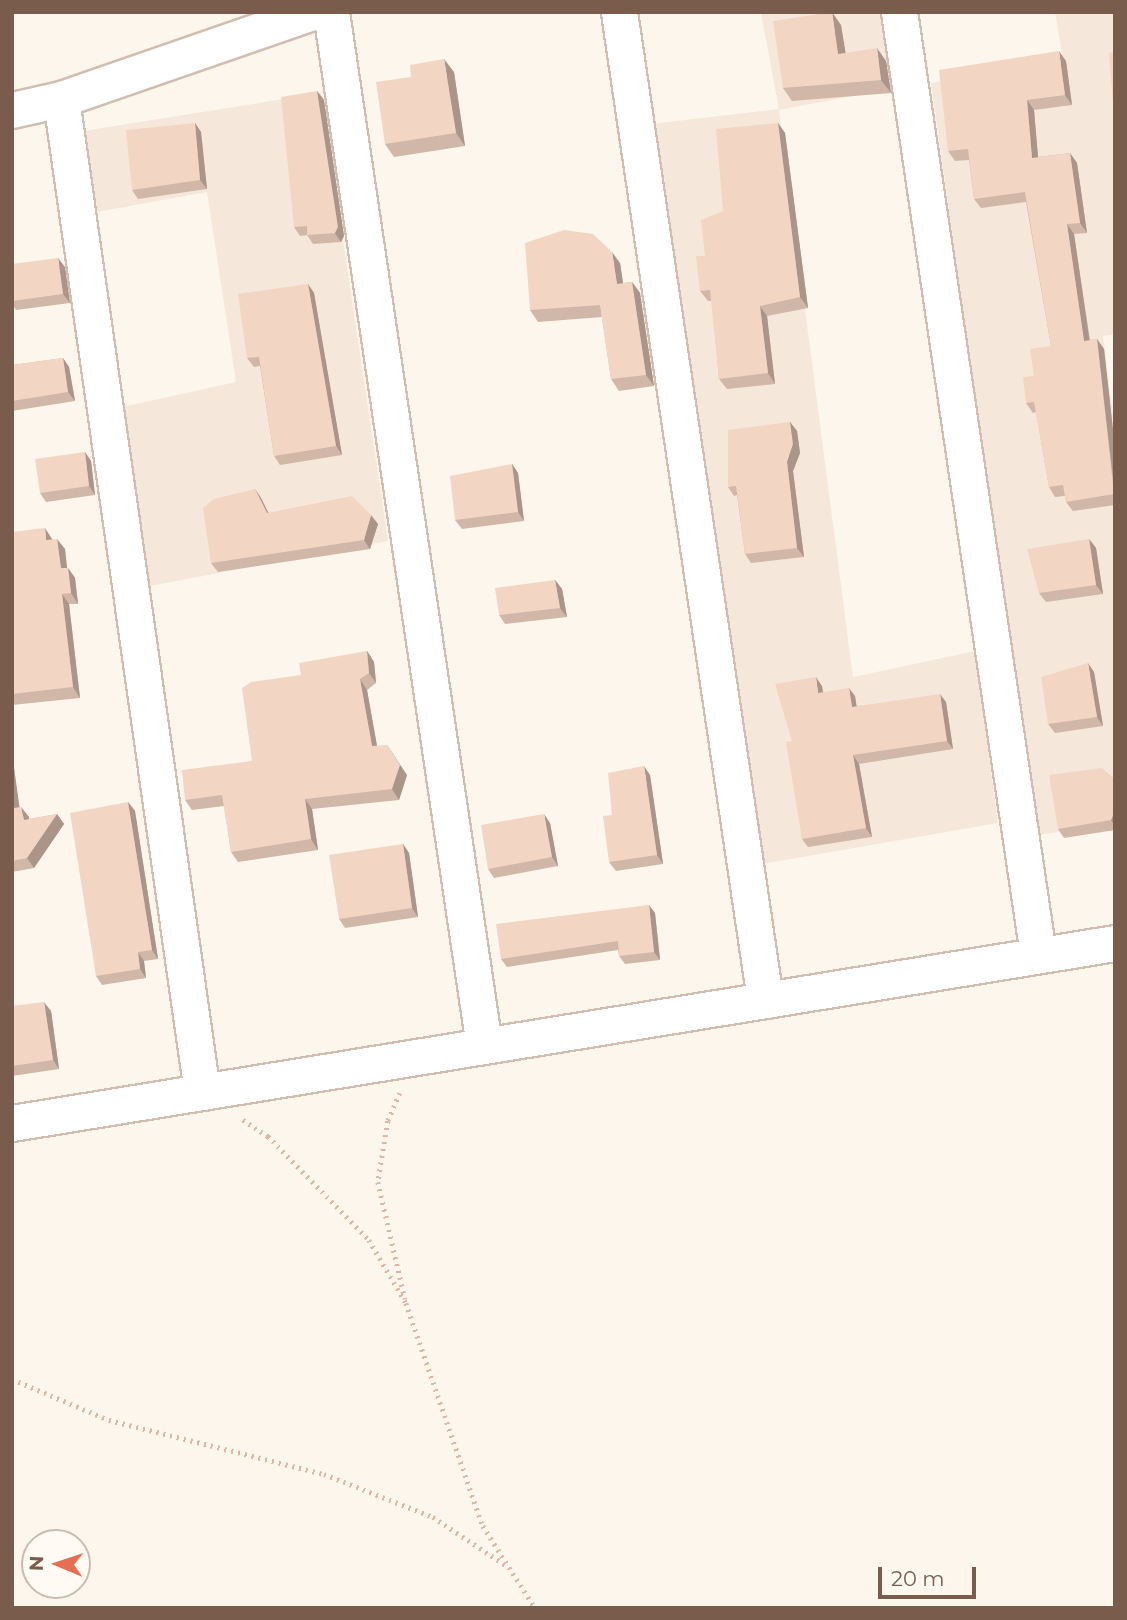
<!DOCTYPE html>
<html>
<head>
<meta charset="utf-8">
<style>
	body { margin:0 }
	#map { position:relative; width:1127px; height:1620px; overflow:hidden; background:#fdf6ec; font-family:Montserrat,sans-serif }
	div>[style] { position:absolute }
	.residential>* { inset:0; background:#f5e8da }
	.path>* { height:4.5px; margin-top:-2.25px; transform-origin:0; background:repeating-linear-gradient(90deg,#d9b8a5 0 2px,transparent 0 7px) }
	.roads { filter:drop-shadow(2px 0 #d1beb0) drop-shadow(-2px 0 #d1beb0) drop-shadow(0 2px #d1beb0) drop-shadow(0 -2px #d1beb0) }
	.street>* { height:35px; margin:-17.5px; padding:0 17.5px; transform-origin:17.5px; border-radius:17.5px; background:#fff }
	.wall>* { inset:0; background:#d1b7a8 }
	.shaded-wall>* { inset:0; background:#aa9588 }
	.building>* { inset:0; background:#f3d5c3 }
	span { translate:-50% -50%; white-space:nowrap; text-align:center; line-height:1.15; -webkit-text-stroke:5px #fffaf3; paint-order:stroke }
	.frame { position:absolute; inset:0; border:14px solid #7a5c4d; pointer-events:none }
	.north { position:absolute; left:21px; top:1529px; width:70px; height:70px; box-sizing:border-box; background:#fffaf3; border:2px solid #cabbb1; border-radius:50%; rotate:272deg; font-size:19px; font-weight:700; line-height:28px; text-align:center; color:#7a5c4d }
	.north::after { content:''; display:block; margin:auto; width:24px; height:32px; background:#e76f51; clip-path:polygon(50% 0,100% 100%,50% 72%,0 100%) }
	.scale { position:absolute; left:878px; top:1567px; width:98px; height:32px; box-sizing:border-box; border:4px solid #7a5c4d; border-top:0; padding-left:9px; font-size:21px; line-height:24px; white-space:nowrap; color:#7a5c4d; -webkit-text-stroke:5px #fffaf3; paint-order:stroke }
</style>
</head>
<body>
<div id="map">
	<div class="residential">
		<div style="clip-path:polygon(883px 12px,895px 88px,779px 110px,853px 677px,975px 651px,998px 823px,762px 864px,651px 124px,779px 109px,761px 13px)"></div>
		<div style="clip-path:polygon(1055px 12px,1115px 12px,1115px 334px,1103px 336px,1115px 429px,1115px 824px,1037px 835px,931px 83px,1063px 60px)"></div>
		<div style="clip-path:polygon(321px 93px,388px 541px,150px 586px,118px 408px,236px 382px,207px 192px,91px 213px,77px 132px)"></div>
	</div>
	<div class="path">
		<div style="left:400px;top:1093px;width:30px;rotate:113deg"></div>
		<div style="left:388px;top:1121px;width:62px;rotate:99.3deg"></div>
		<div style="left:378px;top:1182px;width:120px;rotate:77deg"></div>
		<div style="left:243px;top:1120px;width:30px;rotate:33deg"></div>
		<div style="left:268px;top:1136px;width:145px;rotate:45.8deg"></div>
		<div style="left:369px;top:1240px;width:73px;rotate:59.6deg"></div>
		<div style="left:406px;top:1303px;width:236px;rotate:71deg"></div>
		<div style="left:483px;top:1526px;width:97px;rotate:57.6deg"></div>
		<div style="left:12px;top:1379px;width:105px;rotate:22.9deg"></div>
		<div style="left:109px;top:1420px;width:222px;rotate:14.1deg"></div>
		<div style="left:324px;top:1474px;width:117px;rotate:21.5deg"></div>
		<div style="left:433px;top:1517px;width:89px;rotate:33.5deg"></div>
	</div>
	<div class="roads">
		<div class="street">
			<div style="left:331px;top:12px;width:1045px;rotate:81.58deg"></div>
			<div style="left:619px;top:12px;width:999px;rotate:81.59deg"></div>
			<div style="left:899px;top:12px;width:953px;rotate:81.61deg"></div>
			<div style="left:61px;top:99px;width:1003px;rotate:81.92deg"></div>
			<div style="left:12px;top:110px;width:50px;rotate:-12.7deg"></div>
			<div style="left:61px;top:99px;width:266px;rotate:-19.1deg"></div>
			<div style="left:12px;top:1123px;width:1118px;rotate:-9.27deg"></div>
		</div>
	</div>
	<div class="wall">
		<div style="clip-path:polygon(841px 25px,845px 53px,886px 61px,891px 93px,792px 101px,783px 88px)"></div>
		<div style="clip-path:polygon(1066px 61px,1072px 105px,1034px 110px,1038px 157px,1070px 153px,1077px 163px,1087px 233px,1074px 234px,1090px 340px,1097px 339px,1104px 349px,1115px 448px,1115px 505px,1073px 511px,1066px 502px,1065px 496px,1055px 497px,1049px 487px,1036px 412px,1033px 413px,1026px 403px,1034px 376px,1051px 346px,1026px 202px,981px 208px,974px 199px,969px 160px,955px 161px,948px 151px)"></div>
		<div style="clip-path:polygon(454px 72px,465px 146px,394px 157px,385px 144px)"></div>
		<div style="clip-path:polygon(317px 91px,324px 100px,344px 236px,341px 242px,313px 244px,307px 235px,300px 236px,294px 227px)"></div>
		<div style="clip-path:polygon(195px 123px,201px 132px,207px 189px,138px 199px,132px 190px)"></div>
		<div style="clip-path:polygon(778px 123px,785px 133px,808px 308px,767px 316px,775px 384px,727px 389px,719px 379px,712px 301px,708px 301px,700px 291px,705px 256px,723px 211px)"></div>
		<div style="clip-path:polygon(620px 263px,623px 283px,632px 282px,640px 293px,654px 386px,619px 391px,611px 379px,602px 317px,538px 322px,530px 310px)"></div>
		<div style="clip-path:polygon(12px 264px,65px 267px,70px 303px,16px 310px,12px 304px)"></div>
		<div style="clip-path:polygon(308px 284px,314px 293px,342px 455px,280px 465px,274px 456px,260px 366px,254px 367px,247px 358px)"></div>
		<div style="clip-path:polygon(63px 358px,69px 367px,75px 401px,12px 411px,12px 365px)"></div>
		<div style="clip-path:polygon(790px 422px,797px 431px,800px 453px,793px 471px,804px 557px,751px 563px,745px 554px,737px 495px,734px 496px,728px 487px)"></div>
		<div style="clip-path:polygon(85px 452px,91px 461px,95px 495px,46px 502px,40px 493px)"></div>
		<div style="clip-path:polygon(512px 464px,518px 473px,524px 521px,462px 529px,455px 520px)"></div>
		<div style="clip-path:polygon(255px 489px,261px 498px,268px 513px,378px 524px,370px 549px,218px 572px,211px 563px)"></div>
		<div style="clip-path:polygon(12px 532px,52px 539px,65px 549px,67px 568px,68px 568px,75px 578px,78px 604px,69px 604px,80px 698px,12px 705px)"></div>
		<div style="clip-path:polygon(1089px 539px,1096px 548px,1103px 594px,1046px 602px,1039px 593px)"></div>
		<div style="clip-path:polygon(555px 580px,562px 589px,567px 617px,505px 624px,499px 615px)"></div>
		<div style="clip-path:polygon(367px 651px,374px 662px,376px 683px,367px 690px,377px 746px,407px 775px,399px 800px,312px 809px,318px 850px,238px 862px,231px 852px,224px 806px,192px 810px,185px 800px,252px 761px,301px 675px)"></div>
		<div style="clip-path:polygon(1094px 672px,1103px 726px,1055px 733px,1048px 724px)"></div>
		<div style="clip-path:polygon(822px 686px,823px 692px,855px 696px,856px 706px,946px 702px,953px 749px,859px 764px,872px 837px,808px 847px,802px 839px,792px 741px)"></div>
		<div style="clip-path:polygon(12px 753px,19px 807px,29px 817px,29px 819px,57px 814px,64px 824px,34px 868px,12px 872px)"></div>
		<div style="clip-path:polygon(650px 775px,663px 864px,616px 871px,609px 862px)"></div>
		<div style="clip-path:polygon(1115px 779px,1115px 830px,1064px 838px,1058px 829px)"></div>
		<div style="clip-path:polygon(128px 802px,135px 811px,158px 959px,144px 961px,146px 978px,102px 985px,96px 976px)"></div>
		<div style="clip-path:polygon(550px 823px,558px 866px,494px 878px,488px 869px)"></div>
		<div style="clip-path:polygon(403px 844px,409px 853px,418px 917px,345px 928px,339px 919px)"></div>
		<div style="clip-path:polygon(655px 913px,660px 960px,625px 964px,619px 956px,618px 950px,507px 967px,501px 959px)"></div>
		<div style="clip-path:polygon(12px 1006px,51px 1011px,59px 1069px,12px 1076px)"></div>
	</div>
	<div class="shaded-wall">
		<div style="clip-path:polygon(832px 12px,841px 25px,848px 67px,838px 54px)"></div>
		<div style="clip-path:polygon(877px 48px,886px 61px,891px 93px,881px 80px)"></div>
		<div style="clip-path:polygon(1059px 51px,1066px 61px,1072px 105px,1065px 95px)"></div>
		<div style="clip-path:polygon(444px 59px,454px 72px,465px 146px,456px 133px)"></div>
		<div style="clip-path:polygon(317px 91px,324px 100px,344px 236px,341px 242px,335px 233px)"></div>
		<div style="clip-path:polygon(1027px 100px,1034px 110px,1039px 168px,1032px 158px)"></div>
		<div style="clip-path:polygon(195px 123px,201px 132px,207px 189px,200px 180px)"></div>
		<div style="clip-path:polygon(778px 123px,785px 133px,808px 308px,800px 297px)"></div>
		<div style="clip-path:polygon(1070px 153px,1077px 163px,1087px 233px,1080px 223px)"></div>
		<div style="clip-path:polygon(1067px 224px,1074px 234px,1091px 351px,1084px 341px)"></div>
		<div style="clip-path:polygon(612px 252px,620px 263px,625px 296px,617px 284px)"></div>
		<div style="clip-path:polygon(58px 258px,65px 267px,70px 303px,63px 294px)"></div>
		<div style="clip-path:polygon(632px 282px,640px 293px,654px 386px,646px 375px)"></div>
		<div style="clip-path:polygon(308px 284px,314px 293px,342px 455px,336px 446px)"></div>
		<div style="clip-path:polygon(760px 306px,767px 316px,775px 384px,768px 373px)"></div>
		<div style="clip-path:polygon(1097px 339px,1104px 349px,1115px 448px,1115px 495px)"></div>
		<div style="clip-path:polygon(63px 358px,69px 367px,75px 401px,68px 392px)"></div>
		<div style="clip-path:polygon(790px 422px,797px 431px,800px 453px,793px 471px,804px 557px,797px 548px,787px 462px)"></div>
		<div style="clip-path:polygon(85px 452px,91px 461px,95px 495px,89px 486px)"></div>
		<div style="clip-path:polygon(512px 464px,518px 473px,524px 521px,518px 512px)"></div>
		<div style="clip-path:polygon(255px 489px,261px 498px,273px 522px,267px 513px)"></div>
		<div style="clip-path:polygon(371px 515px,378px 524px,370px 549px,364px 540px)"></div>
		<div style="clip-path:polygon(45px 528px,52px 539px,53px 551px,46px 540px)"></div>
		<div style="clip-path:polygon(57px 539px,65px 549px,68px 578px,61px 568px)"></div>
		<div style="clip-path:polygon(1089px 539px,1096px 548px,1103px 594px,1096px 585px)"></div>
		<div style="clip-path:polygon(68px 568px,75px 578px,78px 604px,71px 593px)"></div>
		<div style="clip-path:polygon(555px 580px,562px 589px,567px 617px,560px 608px)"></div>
		<div style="clip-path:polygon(62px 594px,69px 604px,80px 698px,73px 687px)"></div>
		<div style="clip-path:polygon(367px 651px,374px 662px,376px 683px,369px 673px)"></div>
		<div style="clip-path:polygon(1088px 663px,1094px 672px,1103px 726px,1097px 717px)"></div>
		<div style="clip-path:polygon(816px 677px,822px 686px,824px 702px,818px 693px)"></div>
		<div style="clip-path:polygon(360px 679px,367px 690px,379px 757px,372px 746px)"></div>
		<div style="clip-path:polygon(849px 688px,855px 696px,858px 715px,852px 707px)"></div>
		<div style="clip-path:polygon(940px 694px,946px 702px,953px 749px,947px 741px)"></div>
		<div style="clip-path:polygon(387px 745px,407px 775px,399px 800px,392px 789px)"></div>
		<div style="clip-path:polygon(12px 753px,21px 818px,14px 808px,12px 796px)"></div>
		<div style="clip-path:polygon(853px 755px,859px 764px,872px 837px,866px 828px)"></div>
		<div style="clip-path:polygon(644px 766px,650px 775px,663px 864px,657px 855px)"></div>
		<div style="clip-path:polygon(305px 799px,312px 809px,318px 850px,311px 839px)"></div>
		<div style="clip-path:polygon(128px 802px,135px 811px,158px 959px,152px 950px)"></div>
		<div style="clip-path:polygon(21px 807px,29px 817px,31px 830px,24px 820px)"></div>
		<div style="clip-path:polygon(1115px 811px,1115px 826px,1111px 820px)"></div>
		<div style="clip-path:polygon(57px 814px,64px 824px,34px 868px,27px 858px)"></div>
		<div style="clip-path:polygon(544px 814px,550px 823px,558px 866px,552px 857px)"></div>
		<div style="clip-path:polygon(403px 844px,409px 853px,418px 917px,412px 908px)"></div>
		<div style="clip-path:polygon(649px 905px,655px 913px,660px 960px,654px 952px)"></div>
		<div style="clip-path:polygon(138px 952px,144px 961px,146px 978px,140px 969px)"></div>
		<div style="clip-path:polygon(44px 1002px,51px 1011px,59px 1069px,53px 1060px)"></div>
	</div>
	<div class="building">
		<div style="clip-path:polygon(832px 12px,838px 54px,877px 48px,881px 80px,783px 88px,773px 21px)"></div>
		<div style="clip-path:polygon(1059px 51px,1065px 95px,1027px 100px,1032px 158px,1070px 153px,1080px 223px,1067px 224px,1084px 341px,1097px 339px,1114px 494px,1066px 502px,1063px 485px,1049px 487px,1034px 402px,1026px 403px,1023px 377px,1034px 376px,1030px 349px,1051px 346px,1025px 192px,974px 199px,968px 149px,948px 151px,939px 70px)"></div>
		<div style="clip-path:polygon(1115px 52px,1115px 128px,1109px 53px)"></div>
		<div style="clip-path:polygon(444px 59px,456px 133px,385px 144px,376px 82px,411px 77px,410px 65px)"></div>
		<div style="clip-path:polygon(317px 91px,338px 227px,335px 233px,307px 235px,307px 226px,294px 227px,281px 97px)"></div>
		<div style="clip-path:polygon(195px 123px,200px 180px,132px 190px,126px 130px)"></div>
		<div style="clip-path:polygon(778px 123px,800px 297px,760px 306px,768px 373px,719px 379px,710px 290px,700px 291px,696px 256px,705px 256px,701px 220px,723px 211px,716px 129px)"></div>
		<div style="clip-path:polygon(564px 230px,593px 234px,612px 252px,617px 284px,632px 282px,646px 375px,611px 379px,600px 305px,530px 310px,525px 243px)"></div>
		<div style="clip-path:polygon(58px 258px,63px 294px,12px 301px,12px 264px)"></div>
		<div style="clip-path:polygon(308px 284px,336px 446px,274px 456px,259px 357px,247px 358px,238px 294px)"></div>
		<div style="clip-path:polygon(63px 358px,68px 392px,12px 401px,12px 365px)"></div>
		<div style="clip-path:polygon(790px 422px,793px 444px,787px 462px,797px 548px,745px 554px,736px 486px,728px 487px,728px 430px)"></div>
		<div style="clip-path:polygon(85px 452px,89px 486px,40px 493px,35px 459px)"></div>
		<div style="clip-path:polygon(512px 464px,518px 512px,455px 520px,450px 476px)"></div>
		<div style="clip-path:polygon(255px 489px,267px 513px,352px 496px,371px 515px,364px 540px,211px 563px,203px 508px,214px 499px)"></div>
		<div style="clip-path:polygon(45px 528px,46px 540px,57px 539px,61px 568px,68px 568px,71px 593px,62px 594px,73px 687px,12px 694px,12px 532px)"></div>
		<div style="clip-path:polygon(1089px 539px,1096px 585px,1039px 593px,1027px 549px)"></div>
		<div style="clip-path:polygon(555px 580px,560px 608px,499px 615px,495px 588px)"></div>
		<div style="clip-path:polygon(367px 651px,369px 673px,360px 679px,372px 746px,387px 745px,400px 765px,392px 789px,305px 799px,311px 839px,231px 852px,222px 795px,185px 800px,182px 770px,252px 761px,242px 688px,251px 682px,301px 675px,299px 663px)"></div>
		<div style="clip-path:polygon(1088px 663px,1097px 717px,1048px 724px,1041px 677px)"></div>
		<div style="clip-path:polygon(816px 677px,818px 693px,849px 688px,852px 707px,940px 694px,947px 741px,853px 755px,866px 828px,802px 839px,786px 742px,792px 741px,775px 684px)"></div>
		<div style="clip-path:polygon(644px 766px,657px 855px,609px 862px,603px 816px,612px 815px,608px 773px)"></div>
		<div style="clip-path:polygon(1102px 768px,1115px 779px,1115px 811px,1111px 820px,1058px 829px,1049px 775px)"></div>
		<div style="clip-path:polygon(12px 796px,14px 808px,21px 807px,24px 820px,57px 814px,27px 858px,12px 861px)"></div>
		<div style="clip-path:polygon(128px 802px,152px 950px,138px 952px,140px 969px,96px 976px,70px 813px)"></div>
		<div style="clip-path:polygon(544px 814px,552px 857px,488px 869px,481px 825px)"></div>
		<div style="clip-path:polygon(403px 844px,412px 908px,339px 919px,329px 855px)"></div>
		<div style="clip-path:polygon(649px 905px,654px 952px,619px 956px,618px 941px,501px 959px,496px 924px)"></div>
		<div style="clip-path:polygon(44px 1002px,53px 1060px,12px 1066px,12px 1006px)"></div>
	</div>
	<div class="frame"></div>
	<div class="north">N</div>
	<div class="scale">20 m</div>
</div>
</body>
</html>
